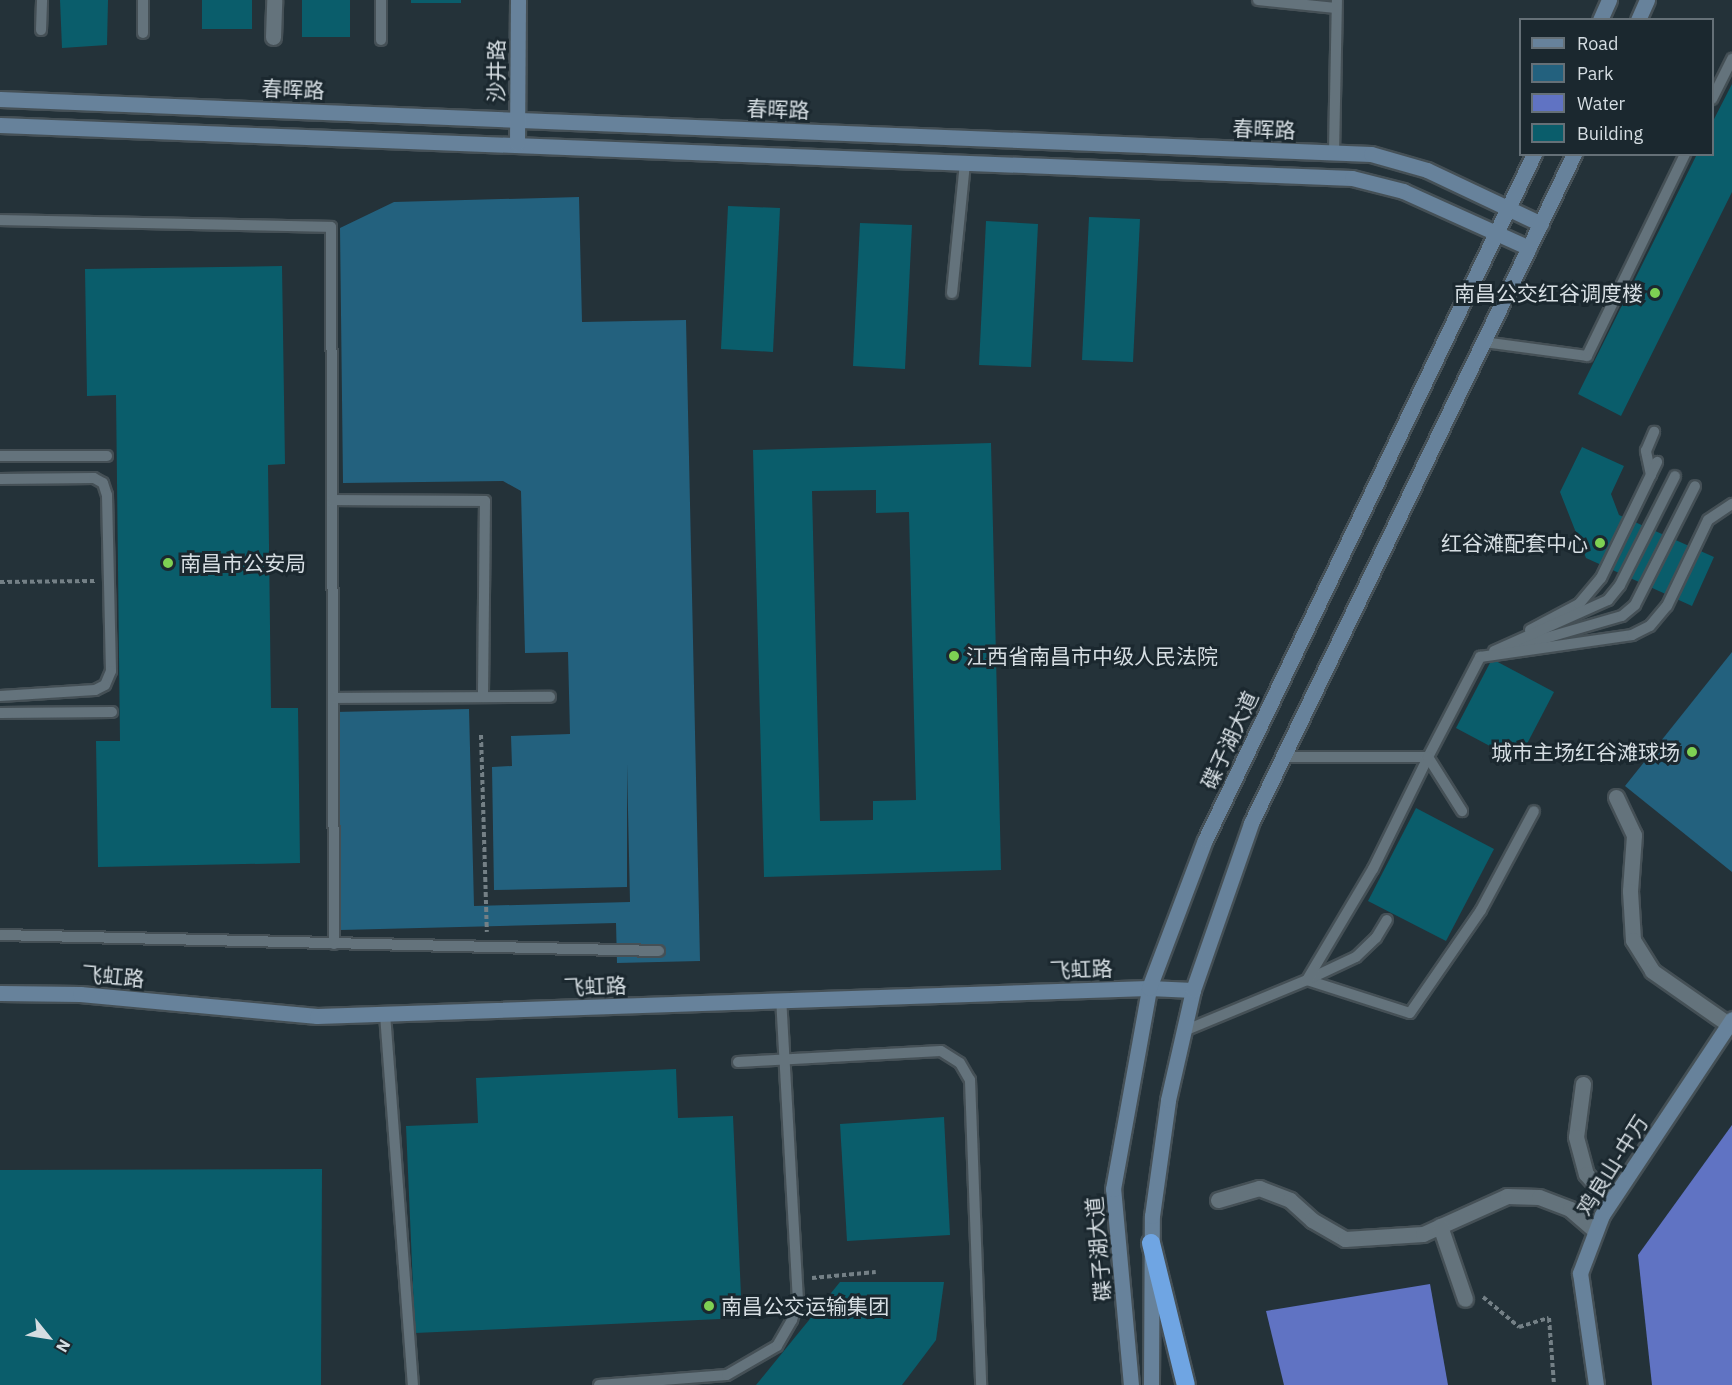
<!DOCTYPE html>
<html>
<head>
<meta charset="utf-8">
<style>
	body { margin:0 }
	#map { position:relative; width:1732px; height:1385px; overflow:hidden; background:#243239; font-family:"IBM Plex Sans","Noto Sans SC",sans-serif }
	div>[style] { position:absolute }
	.green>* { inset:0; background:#23617e }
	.water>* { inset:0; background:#6073c3 }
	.building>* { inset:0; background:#0a5d6b }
	.path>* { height:4px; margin-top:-2px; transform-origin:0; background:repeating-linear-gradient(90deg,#748086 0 4.5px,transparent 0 7.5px) }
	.roads { filter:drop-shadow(2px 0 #455056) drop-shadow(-2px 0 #455056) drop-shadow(0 2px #455056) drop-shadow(0 -2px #455056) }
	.lane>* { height:10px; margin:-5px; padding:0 5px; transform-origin:5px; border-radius:5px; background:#64737c }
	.street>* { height:15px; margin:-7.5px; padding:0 7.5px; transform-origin:7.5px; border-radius:7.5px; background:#64737c }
	.secondary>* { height:15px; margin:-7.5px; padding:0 7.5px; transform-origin:7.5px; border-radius:7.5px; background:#67829b }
	.highway>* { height:18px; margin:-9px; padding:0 9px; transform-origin:9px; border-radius:9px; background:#6fa5e3 }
	.dots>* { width:16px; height:16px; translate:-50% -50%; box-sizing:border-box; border:3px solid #1b282f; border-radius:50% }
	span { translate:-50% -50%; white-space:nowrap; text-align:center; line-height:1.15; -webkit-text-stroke:6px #1b282f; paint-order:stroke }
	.street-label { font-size:21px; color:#d5dde2 }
	.poi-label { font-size:21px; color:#d5dde2 }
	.right { translate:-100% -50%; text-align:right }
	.left { translate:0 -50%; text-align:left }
	.legend { position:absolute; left:1519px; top:18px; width:195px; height:138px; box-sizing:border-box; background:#1b282f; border:2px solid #657077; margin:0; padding:8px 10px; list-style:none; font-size:18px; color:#d5dde2 }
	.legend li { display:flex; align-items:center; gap:12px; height:30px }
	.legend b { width:30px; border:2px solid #657077 }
	.north { position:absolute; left:18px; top:1307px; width:60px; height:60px; -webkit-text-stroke:4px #1b282f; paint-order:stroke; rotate:120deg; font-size:16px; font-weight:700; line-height:24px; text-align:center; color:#d5dde2 }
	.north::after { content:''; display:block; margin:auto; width:21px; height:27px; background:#d5dde2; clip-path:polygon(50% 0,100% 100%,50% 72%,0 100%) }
</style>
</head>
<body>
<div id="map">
	<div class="green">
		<div style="clip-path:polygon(579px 197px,582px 322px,686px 320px,700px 961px,617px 963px,616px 923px,340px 930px,335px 712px,469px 709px,474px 906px,630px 902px,627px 764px,627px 887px,494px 890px,492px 767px,512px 766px,511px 736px,570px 734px,568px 652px,525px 653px,521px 491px,503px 481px,343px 483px,340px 228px,394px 202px)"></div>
		<div style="clip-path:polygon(1732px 652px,1732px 872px,1625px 786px)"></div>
	</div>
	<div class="water">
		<div style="clip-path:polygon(1732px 1125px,1732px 1385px,1652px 1385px,1638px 1255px)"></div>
		<div style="clip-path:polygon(1430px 1284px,1448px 1385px,1284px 1385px,1266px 1311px)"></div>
	</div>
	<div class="building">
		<div style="clip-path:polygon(60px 0,108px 0,107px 45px,62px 48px)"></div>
		<div style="clip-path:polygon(202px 0,252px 0,252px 29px,202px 29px)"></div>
		<div style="clip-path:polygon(302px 0,350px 0,350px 37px,302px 37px)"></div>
		<div style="clip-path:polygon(411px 0,461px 0,461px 3px,411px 3px)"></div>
		<div style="clip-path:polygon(1732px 84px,1732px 192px,1621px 416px,1578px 394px,1697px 154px,1712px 154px,1712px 123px)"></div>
		<div style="clip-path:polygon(728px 206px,780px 208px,773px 352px,721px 349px)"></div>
		<div style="clip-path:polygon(1089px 217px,1140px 219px,1133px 362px,1082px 360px)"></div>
		<div style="clip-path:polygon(986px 221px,1038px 224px,1031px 367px,979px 365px)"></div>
		<div style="clip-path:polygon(860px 223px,912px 225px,905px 369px,853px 366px)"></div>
		<div style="clip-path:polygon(282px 266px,285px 464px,268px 465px,271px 708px,298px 708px,300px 863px,98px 867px,96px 741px,120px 741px,116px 395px,87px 396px,85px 269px)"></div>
		<div style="clip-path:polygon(evenodd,991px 443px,1001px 870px,764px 877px,753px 450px,991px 443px,876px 490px,876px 513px,909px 512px,916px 800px,873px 801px,873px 820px,820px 821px,812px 491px,876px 490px)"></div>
		<div style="clip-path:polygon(1582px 447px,1624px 466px,1611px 494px,1619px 515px,1714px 557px,1692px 606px,1586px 558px,1560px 492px)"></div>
		<div style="clip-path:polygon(1492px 659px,1554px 692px,1518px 761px,1456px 728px)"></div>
		<div style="clip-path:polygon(1416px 808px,1494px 849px,1446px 941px,1368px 901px)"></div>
		<div style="clip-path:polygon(676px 1069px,678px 1118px,733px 1116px,742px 1318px,415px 1333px,406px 1126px,478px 1123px,476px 1078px)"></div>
		<div style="clip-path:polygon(944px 1117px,950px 1235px,847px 1241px,840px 1124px)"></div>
		<div style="clip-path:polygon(322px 1169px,321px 1385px,0 1385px,0 1170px)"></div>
		<div style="clip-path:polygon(840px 1282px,944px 1282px,936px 1340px,902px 1385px,756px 1385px)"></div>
	</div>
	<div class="path">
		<div style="left:0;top:582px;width:95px;rotate:-0.6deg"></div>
		<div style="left:481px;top:735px;width:197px;rotate:88.3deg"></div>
		<div style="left:812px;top:1278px;width:64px;rotate:-5.4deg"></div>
		<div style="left:1483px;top:1297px;width:47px;rotate:39.8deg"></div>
		<div style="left:1519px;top:1327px;width:31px;rotate:-17deg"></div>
		<div style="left:1549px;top:1318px;width:67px;rotate:85.7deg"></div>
	</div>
	<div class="roads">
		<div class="lane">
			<div style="left:1258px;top:0;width:78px;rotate:5.9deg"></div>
			<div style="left:41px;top:30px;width:30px;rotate:-88deg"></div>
			<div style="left:143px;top:33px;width:33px;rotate:-90deg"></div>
			<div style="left:381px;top:40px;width:40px;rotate:-90deg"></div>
			<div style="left:1712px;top:99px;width:45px;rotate:-63.4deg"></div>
			<div style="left:1334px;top:153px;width:153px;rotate:-88.9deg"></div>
			<div style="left:0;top:220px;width:331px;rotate:1.2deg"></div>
			<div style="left:331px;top:227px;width:717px;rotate:89.76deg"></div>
			<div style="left:952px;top:293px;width:132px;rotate:-84.3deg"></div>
			<div style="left:1484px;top:342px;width:104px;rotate:7.7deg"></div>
			<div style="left:1587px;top:356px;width:225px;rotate:-64.1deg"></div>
			<div style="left:0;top:456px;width:107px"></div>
			<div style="left:1651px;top:475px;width:25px;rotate:-102deg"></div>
			<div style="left:1646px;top:451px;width:21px;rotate:-67deg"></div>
			<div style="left:0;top:479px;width:94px;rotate:-0.6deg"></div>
			<div style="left:94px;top:478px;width:10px;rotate:29deg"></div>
			<div style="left:103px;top:483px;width:13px;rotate:72deg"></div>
			<div style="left:107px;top:495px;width:176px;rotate:88.7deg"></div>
			<div style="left:111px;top:671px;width:15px;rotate:113deg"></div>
			<div style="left:105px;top:685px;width:11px;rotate:153deg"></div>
			<div style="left:95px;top:690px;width:95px;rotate:176.4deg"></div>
			<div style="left:332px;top:500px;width:153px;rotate:0.4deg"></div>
			<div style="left:485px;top:501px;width:196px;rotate:90.6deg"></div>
			<div style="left:1530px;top:630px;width:55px;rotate:-28deg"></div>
			<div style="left:1579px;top:604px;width:34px;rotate:-50deg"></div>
			<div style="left:1601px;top:578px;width:129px;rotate:-64.2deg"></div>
			<div style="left:1518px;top:646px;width:108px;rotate:-16.1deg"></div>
			<div style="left:1622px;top:616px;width:17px;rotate:-40deg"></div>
			<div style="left:1635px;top:605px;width:133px;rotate:-63.2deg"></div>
			<div style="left:1494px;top:651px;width:125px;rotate:-24.1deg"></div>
			<div style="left:1608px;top:600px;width:19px;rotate:-51deg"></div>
			<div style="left:1620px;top:585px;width:122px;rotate:-63.2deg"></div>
			<div style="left:333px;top:698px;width:217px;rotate:-0.3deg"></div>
			<div style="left:0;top:713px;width:112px;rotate:-0.5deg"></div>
			<div style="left:1283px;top:757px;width:145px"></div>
			<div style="left:1428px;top:757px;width:113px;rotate:-62.5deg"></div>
			<div style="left:1480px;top:657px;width:154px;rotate:-8.2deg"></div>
			<div style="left:1632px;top:635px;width:20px;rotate:-27deg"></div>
			<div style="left:1650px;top:626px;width:26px;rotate:-50deg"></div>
			<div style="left:1667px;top:606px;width:95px;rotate:-64.5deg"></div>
			<div style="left:1708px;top:520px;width:29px;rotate:-34deg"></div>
			<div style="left:0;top:935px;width:659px;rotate:1.39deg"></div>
			<div style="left:1307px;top:980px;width:108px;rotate:17.8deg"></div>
			<div style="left:1410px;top:1013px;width:125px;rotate:-55.4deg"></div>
			<div style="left:1481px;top:910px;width:112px;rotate:-61.8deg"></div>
			<div style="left:1307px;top:980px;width:54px;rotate:-25.1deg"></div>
			<div style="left:1356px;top:957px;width:28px;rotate:-44deg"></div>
			<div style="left:1376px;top:938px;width:21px;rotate:-59deg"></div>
			<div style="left:385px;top:1014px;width:372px;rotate:85.7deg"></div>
			<div style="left:1184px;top:1031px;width:133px;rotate:-22.5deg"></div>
			<div style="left:1307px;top:980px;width:129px;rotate:-59.3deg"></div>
			<div style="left:1373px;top:869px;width:125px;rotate:-63.8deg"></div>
			<div style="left:1428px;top:757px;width:64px;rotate:57.8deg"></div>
			<div style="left:738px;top:1062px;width:203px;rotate:-3.1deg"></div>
			<div style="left:941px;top:1051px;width:22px;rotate:32deg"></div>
			<div style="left:960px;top:1063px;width:20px;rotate:60deg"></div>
			<div style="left:970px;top:1080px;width:305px;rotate:87.9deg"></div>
			<div style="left:599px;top:1385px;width:128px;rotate:-4.5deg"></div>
			<div style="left:727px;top:1375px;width:58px;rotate:-30.1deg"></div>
			<div style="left:777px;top:1346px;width:30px;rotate:-60deg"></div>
			<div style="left:792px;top:1320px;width:20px;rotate:-72deg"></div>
			<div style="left:798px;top:1301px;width:300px;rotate:-93.2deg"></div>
		</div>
		<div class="street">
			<div style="left:273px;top:37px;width:37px;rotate:-88deg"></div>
			<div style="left:1616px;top:797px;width:42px;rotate:64.7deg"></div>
			<div style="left:1634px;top:835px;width:56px;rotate:94.1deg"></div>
			<div style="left:1630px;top:891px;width:49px;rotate:86.5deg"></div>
			<div style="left:1633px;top:940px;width:36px;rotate:58deg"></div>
			<div style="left:1652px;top:971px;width:93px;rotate:34.9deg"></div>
			<div style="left:1583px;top:1084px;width:53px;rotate:97.5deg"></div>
			<div style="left:1576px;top:1137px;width:38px;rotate:75deg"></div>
			<div style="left:1586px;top:1174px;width:36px;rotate:48deg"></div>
			<div style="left:1218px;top:1200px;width:43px;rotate:-16.3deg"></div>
			<div style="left:1259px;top:1188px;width:33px;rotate:21deg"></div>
			<div style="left:1290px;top:1200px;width:30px;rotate:42deg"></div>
			<div style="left:1312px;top:1220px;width:38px;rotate:30deg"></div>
			<div style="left:1345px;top:1239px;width:78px;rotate:-3.7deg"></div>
			<div style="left:1423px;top:1234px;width:92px;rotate:-24.3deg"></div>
			<div style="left:1507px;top:1196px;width:32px;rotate:2deg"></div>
			<div style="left:1539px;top:1197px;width:33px;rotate:21deg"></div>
			<div style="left:1570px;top:1209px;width:33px;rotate:41deg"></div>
			<div style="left:1440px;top:1226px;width:77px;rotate:71.1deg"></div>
		</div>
		<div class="secondary">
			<div style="left:1600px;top:20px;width:22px;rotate:-66deg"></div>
			<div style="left:1638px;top:20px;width:22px;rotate:-66deg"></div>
			<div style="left:0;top:99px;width:1372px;rotate:2.3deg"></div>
			<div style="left:1371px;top:154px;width:58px;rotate:15.9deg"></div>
			<div style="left:1427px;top:170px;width:126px;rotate:25.3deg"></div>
			<div style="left:0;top:125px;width:1353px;rotate:2.24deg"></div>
			<div style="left:1352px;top:178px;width:53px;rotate:14.3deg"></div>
			<div style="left:1403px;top:191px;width:138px;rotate:24.3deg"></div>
			<div style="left:517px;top:143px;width:143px;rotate:-89.6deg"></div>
			<div style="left:0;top:993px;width:80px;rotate:0.7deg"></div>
			<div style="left:80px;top:994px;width:238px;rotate:5.3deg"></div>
			<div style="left:317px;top:1016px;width:832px;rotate:-1.93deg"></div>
			<div style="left:1149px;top:988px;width:44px;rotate:2.6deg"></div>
			<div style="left:1131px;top:1385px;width:197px;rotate:-95.2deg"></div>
			<div style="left:1113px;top:1189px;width:204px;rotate:-79.8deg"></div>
			<div style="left:1149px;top:988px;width:158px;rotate:-69.3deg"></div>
			<div style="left:1205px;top:840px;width:761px;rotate:-64.38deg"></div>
			<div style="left:1151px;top:1385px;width:169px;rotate:-89.7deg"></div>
			<div style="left:1152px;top:1216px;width:117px;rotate:-82.1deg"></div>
			<div style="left:1168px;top:1100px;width:113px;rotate:-77.2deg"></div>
			<div style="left:1193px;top:990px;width:177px;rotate:-70.8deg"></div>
			<div style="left:1251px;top:823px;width:743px;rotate:-64.23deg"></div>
			<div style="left:1596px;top:1385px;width:113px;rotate:-98.1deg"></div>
			<div style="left:1580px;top:1273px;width:62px;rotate:-69.2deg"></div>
			<div style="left:1602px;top:1215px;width:235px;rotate:-56.4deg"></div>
		</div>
		<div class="highway">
			<div style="left:1151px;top:1243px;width:146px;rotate:76.2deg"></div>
		</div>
	</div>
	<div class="dots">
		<div style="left:1655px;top:293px;background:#7ed153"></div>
		<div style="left:1600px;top:543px;background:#7ed153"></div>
		<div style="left:168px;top:563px;background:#7ed153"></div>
		<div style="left:954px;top:656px;background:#7ed153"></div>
		<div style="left:1692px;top:752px;background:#7ed153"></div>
		<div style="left:709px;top:1306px;background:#7ed153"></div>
	</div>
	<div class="street-label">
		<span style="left:496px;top:71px;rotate:-90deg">沙井路</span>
		<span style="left:293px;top:89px;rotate:2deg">春晖路</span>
		<span style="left:778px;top:109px;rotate:2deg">春晖路</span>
		<span style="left:1264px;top:129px;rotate:2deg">春晖路</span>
		<span style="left:1229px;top:740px;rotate:-65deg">碟子湖大道</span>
		<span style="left:1081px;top:969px;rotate:-2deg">飞虹路</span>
		<span style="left:113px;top:976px;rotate:5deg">飞虹路</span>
		<span style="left:595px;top:986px;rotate:-2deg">飞虹路</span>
		<span style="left:1612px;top:1165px;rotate:-58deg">鸡良山-中万</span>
		<span style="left:1098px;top:1249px;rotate:-95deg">碟子湖大道</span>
	</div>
	<div class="poi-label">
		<span class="right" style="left:1643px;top:293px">南昌公交红谷调度楼</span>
		<span class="right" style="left:1588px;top:543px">红谷滩配套中心</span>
		<span class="left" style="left:180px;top:563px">南昌市公安局</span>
		<span class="left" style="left:966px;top:656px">江西省南昌市中级人民法院</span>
		<span class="right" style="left:1680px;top:752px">城市主场红谷滩球场</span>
		<span class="left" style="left:721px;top:1306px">南昌公交运输集团</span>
	</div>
	<ul class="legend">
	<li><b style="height:8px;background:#67829b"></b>Road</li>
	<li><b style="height:16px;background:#23617e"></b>Park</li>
	<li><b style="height:16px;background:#6073c3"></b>Water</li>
	<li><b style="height:16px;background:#0a5d6b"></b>Building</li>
	</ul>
	<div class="north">N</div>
</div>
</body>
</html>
